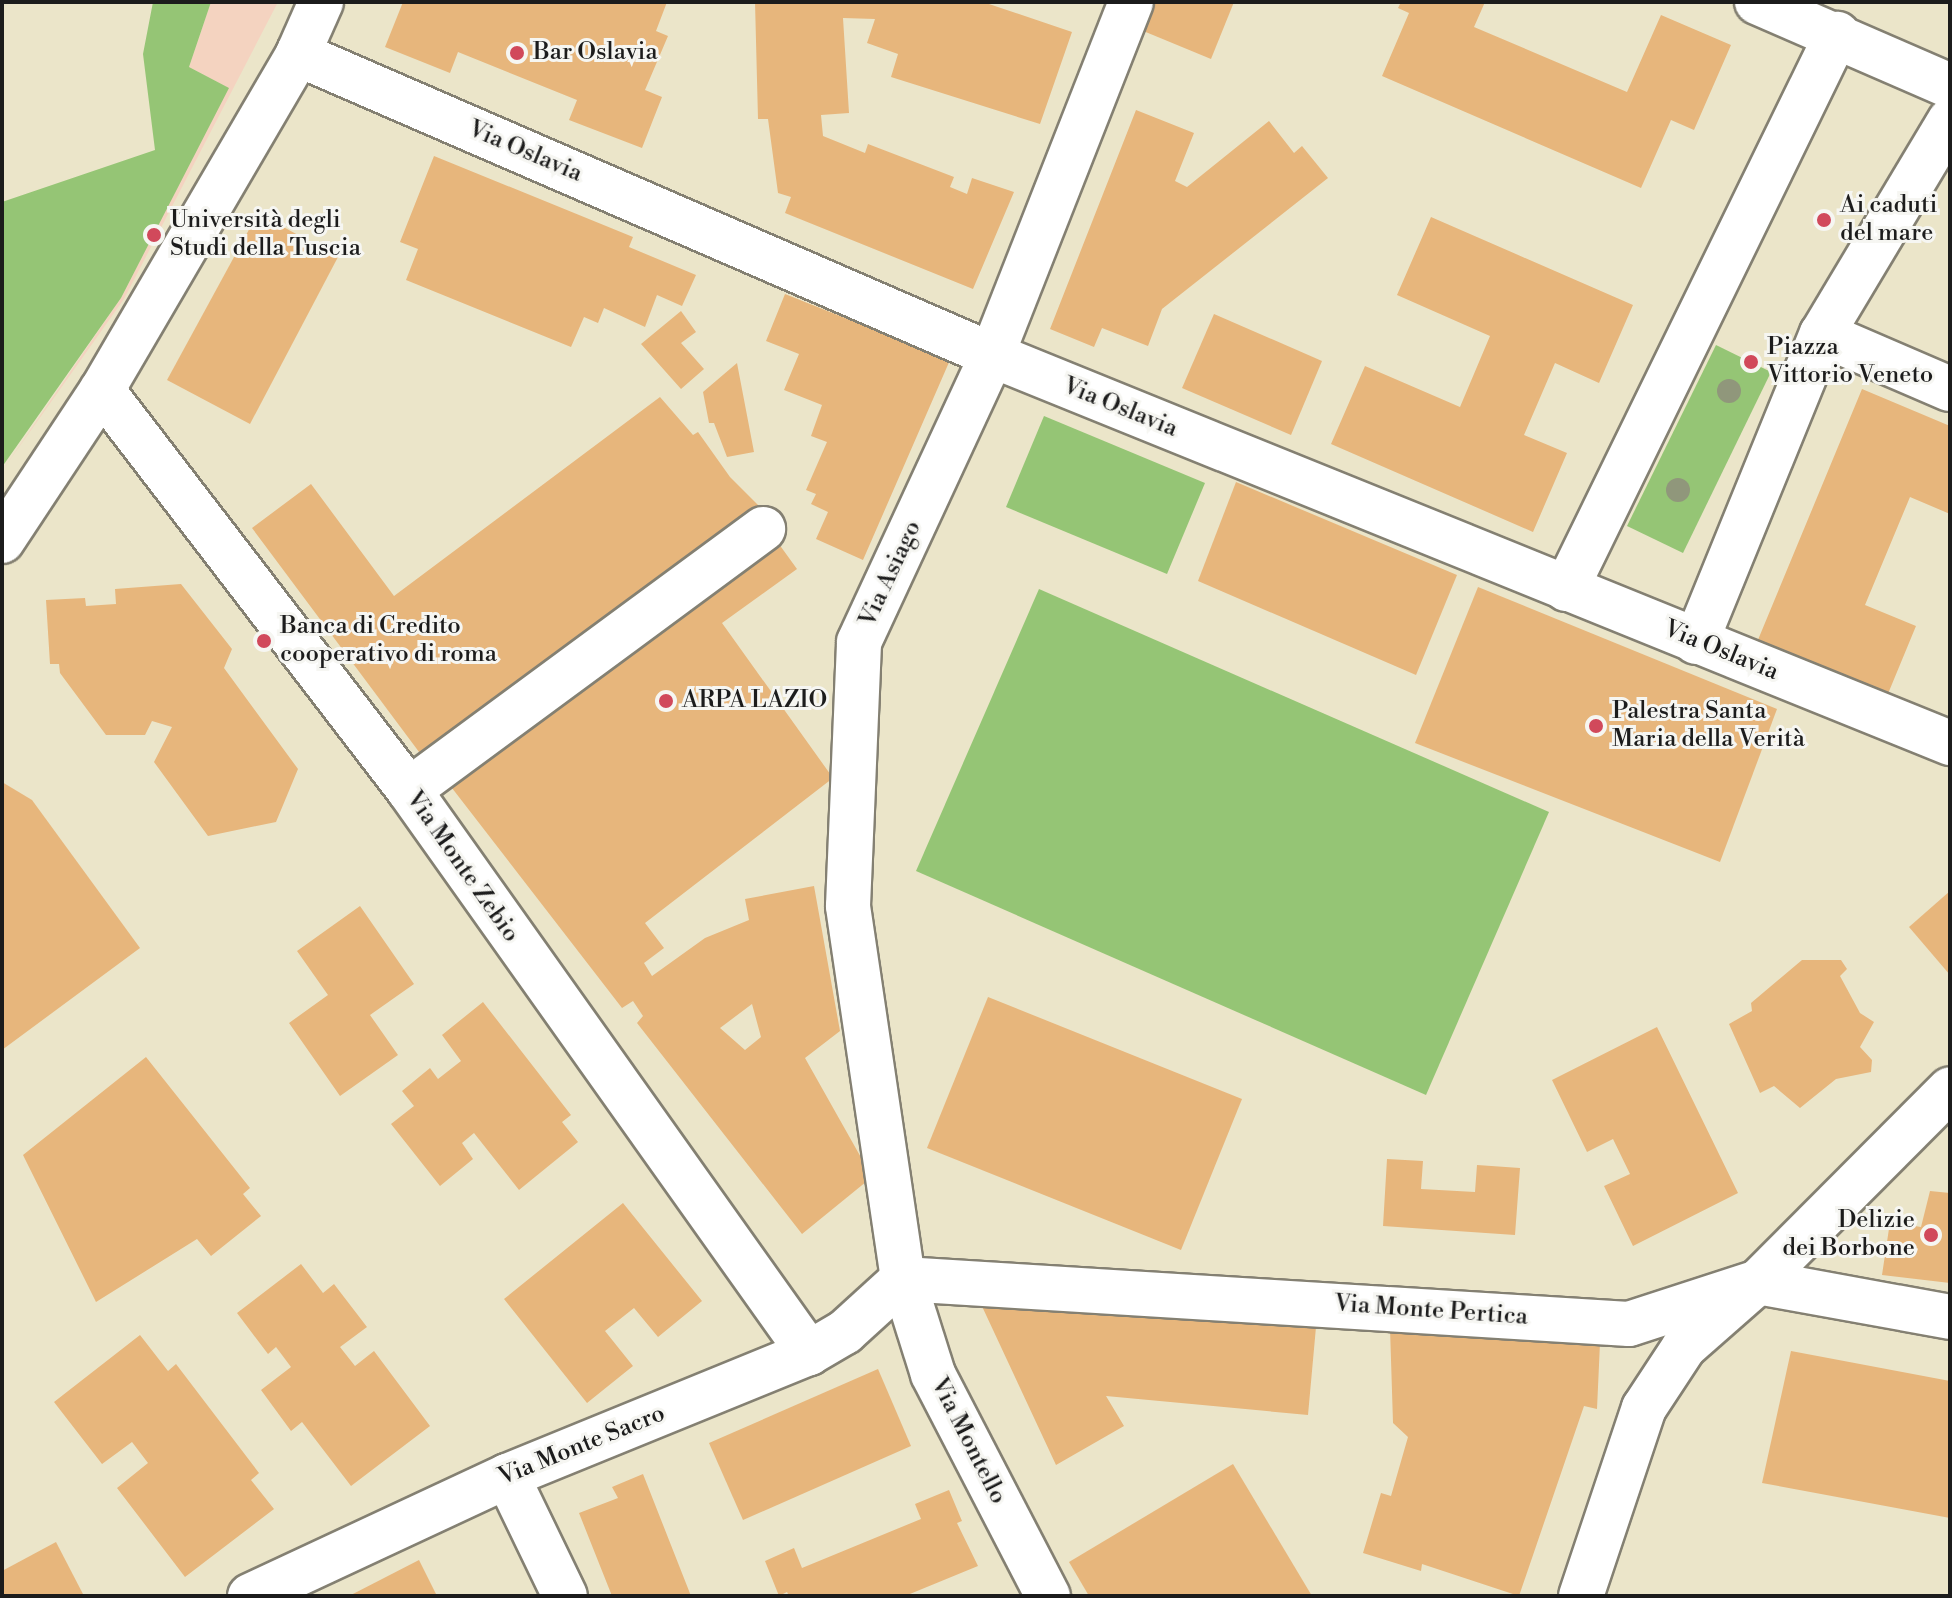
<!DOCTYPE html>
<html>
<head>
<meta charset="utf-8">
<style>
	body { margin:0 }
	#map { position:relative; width:1952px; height:1598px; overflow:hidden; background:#ebe5c9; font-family:"Libre Bodoni",serif }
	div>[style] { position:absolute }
	.built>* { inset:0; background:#f4d3c0 }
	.green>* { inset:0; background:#95c575 }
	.building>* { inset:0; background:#e7b67c }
	.roads { filter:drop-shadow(2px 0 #848072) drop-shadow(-2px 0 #848072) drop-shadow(0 2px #848072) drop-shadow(0 -2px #848072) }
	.minor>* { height:44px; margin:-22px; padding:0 22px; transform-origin:22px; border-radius:22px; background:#fff }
	.trees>* { width:24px; height:24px; margin:-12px; border-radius:50%; background:#90977b }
	.dots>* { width:22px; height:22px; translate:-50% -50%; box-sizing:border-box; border:4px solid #f6f6f2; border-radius:50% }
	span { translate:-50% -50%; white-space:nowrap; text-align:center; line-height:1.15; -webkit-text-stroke:6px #f6f6f2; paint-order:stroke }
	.poi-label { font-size:24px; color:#1c1c1c }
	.left { translate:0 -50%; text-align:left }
	.right { translate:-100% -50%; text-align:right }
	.street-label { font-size:24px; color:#1c1c1c }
	.frame { position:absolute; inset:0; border:4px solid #1c1c1c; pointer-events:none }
</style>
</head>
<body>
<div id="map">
	<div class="built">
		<div style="clip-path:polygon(211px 2px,278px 2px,124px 299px,2px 471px,121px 298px,228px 88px,189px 67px)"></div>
	</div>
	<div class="green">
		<div style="clip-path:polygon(153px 2px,211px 2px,189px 67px,229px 88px,121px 298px,2px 467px,2px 202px,155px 150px,143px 54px)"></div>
		<div style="clip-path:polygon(1716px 345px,1771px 372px,1683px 553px,1627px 526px)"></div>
		<div style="clip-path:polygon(1044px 416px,1205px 483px,1167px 574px,1006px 507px)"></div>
		<div style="clip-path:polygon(1039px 589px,1549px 812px,1426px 1095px,916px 871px)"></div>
	</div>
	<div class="building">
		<div style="clip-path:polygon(403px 2px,667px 2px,656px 31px,668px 36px,645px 90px,662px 97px,642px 148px,569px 120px,577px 100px,458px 52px,450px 73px,385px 47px)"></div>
		<div style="clip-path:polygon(755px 2px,983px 2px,1072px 32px,1040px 124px,891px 77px,898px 54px,867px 43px,875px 19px,843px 18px,849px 113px,821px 115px,823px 136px,865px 153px,868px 144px,954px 177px,950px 187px,967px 194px,972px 178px,1014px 192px,973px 289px,785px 213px,791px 197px,778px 193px,768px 119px,758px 119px)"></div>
		<div style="clip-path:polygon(1146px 2px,1234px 2px,1211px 59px,1136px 28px)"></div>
		<div style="clip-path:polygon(1401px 2px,1485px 2px,1474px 27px,1627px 92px,1661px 15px,1731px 45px,1694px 130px,1671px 120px,1641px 188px,1382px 76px,1409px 13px,1398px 8px)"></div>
		<div style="clip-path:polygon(1136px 110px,1194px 133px,1175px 181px,1187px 187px,1269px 121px,1294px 153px,1302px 146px,1328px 178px,1162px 309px,1148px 346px,1102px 328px,1094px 347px,1050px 329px)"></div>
		<div style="clip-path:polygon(434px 156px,633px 237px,629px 247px,696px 275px,682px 306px,657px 295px,645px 327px,604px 308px,598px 323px,584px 317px,571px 347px,406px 280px,418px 249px,400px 242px)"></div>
		<div style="clip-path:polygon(258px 213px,338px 257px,250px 424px,167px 380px)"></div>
		<div style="clip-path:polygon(1431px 217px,1633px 305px,1599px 383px,1555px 363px,1524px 435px,1567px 453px,1533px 532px,1331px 444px,1365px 366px,1460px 407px,1490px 336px,1397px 295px)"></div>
		<div style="clip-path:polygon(785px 294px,950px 360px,863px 560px,816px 539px,828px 512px,811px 504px,816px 494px,806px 490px,827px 442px,811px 436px,822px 405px,784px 390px,799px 354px,766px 341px)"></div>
		<div style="clip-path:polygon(681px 311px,696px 332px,681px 343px,704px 369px,681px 389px,641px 344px)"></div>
		<div style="clip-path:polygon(1214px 314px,1322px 361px,1291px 435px,1182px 388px)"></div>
		<div style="clip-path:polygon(737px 363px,754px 452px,727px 457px,714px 423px,709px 423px,703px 392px)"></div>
		<div style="clip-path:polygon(1862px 389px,1950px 426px,1950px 514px,1910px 497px,1865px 605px,1916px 626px,1885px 701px,1755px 647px)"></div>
		<div style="clip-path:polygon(660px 397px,693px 435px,698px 432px,730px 477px,764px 511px,428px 764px,252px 528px,311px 484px,394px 596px)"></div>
		<div style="clip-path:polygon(1236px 482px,1457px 575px,1416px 675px,1198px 581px)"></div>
		<div style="clip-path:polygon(evenodd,776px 540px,797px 569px,722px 623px,833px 778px,645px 923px,664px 948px,644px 963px,652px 976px,705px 938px,749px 920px,745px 899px,814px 886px,840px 1031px,805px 1058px,872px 1177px,802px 1234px,637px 1023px,643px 1016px,633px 1001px,622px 1008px,445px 779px,776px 540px,752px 1004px,761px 1037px,745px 1050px,720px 1028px,752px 1004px)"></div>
		<div style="clip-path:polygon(181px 584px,232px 649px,224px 668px,298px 769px,276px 822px,208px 836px,154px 762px,172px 727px,152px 721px,145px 735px,106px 735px,60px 673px,59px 664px,50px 664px,46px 600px,85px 598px,86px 606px,116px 604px,115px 589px)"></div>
		<div style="clip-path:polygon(1478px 587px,1777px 709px,1720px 862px,1415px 743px)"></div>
		<div style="clip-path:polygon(2px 782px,32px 800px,140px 948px,2px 1050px)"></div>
		<div style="clip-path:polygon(1950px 891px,1950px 975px,1909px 927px)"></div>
		<div style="clip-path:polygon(360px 906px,414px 984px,370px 1015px,398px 1055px,340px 1096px,289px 1023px,328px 995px,297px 951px)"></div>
		<div style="clip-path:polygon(1802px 960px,1841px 960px,1847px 969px,1840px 976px,1860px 1013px,1874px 1022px,1860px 1047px,1872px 1060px,1871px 1072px,1836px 1079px,1800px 1108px,1774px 1086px,1760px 1093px,1729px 1024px,1752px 1011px,1751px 1003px)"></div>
		<div style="clip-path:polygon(988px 997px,1242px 1099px,1181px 1250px,927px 1148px)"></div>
		<div style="clip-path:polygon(483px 1002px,571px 1115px,562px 1122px,578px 1142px,519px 1190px,474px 1133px,462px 1143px,473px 1159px,440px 1186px,391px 1124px,414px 1106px,402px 1091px,430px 1068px,438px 1079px,461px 1061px,442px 1035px)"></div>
		<div style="clip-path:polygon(1657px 1027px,1738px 1193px,1633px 1246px,1604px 1186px,1630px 1174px,1613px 1139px,1587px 1152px,1552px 1080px)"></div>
		<div style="clip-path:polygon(146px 1057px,250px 1188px,243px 1194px,261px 1216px,211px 1256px,197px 1239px,96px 1302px,23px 1155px)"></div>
		<div style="clip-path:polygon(1387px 1159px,1423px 1161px,1421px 1189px,1475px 1192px,1477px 1165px,1520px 1168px,1515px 1235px,1383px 1226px)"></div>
		<div style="clip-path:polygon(1930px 1191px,1950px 1193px,1950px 1283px,1882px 1275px,1890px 1222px,1921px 1227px)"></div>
		<div style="clip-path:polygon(623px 1203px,702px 1301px,658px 1337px,634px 1308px,605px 1331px,633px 1366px,587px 1403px,504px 1299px)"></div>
		<div style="clip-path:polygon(301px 1264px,323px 1293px,334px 1284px,367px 1327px,340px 1347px,355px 1366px,374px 1351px,430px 1426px,351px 1486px,302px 1422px,291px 1431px,261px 1390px,291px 1367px,276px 1347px,268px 1354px,237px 1313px)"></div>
		<div style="clip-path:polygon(980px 1302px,1072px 1304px,1316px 1327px,1308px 1415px,1106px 1396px,1124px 1426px,1056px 1465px)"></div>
		<div style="clip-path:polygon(1390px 1328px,1600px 1343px,1597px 1409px,1584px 1406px,1519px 1596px,1422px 1564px,1421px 1571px,1363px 1553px,1381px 1493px,1391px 1496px,1408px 1437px,1393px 1423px)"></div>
		<div style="clip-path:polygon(140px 1335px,168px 1371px,176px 1364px,259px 1473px,251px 1480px,274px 1509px,185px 1577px,117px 1488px,148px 1463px,132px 1442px,102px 1464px,54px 1402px)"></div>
		<div style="clip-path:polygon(1791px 1351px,1950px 1381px,1950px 1518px,1762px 1483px)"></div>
		<div style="clip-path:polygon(878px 1369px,911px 1446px,743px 1520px,709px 1443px)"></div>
		<div style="clip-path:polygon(1233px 1464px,1312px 1596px,1089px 1596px,1069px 1562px)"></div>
		<div style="clip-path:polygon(643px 1474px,691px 1596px,612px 1596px,579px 1513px,618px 1498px,612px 1487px)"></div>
		<div style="clip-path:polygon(949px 1490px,962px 1521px,957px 1523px,978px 1566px,905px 1596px,789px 1596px,787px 1592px,779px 1596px,765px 1561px,794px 1548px,802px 1568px,921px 1519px,915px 1504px)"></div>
		<div style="clip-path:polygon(56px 1542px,84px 1596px,2px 1596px,2px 1571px)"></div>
		<div style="clip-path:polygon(419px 1560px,437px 1596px,349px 1596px)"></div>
	</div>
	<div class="roads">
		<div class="minor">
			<div style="left:1757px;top:2px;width:210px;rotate:23.5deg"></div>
			<div style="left:298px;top:54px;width:756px;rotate:23.45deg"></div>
			<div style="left:992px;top:355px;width:1034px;rotate:22.05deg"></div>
			<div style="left:1822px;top:334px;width:139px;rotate:23.3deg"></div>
			<div style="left:102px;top:390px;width:504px;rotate:52.49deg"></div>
			<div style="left:409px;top:790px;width:691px;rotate:54.61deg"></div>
			<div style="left:2px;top:541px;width:181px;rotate:-56.5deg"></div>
			<div style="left:102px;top:390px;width:389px;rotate:-59.7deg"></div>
			<div style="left:298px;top:54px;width:57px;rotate:-66.1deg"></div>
			<div style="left:1566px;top:589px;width:618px;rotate:-63.97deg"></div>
			<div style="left:1696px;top:642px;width:333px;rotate:-67.8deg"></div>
			<div style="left:1822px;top:334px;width:249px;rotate:-59.1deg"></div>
			<div style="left:409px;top:790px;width:440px;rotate:-36.4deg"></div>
			<div style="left:903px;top:1279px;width:727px;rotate:3.55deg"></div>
			<div style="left:1629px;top:1324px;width:136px;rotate:-18deg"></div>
			<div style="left:1758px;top:1282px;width:195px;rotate:10.3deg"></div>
			<div style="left:507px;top:1476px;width:133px;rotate:64.2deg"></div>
			<div style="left:250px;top:1596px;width:284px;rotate:-25deg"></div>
			<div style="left:507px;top:1476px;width:326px;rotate:-22.2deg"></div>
			<div style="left:809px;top:1353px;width:42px;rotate:-30.3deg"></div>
			<div style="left:845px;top:1332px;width:79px;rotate:-42.4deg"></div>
			<div style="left:1048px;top:1596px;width:250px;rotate:-117.4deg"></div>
			<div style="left:933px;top:1374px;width:100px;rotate:-107.5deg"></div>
			<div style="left:903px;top:1279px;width:377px;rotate:-98.4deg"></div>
			<div style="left:848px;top:906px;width:264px;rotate:-87.6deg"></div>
			<div style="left:859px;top:642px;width:316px;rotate:-65.1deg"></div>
			<div style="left:992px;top:355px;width:379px;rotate:-68.5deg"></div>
			<div style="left:1581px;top:1596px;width:198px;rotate:-71.5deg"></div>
			<div style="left:1644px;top:1408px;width:73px;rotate:-56.7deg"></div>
			<div style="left:1684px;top:1347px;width:98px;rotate:-41.3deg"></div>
			<div style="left:1758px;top:1282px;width:272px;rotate:-45.1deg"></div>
		</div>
	</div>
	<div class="trees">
		<div style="left:1729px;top:391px"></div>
		<div style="left:1678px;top:490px"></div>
	</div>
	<div class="dots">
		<div style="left:517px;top:53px;background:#d1495b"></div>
		<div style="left:1824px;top:220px;background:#d1495b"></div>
		<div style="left:154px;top:235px;background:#d1495b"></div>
		<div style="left:1751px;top:362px;background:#d1495b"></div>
		<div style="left:264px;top:641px;background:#d1495b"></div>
		<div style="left:666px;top:701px;background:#d1495b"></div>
		<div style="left:1596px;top:726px;background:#d1495b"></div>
		<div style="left:1931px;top:1235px;background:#d1495b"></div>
	</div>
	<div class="poi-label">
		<span class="left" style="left:533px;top:53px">Bar Oslavia</span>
		<span class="left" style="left:1840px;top:220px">Ai caduti<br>del mare</span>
		<span class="left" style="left:170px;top:235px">Università degli<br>Studi della Tuscia</span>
		<span class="left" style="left:1767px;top:362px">Piazza<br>Vittorio Veneto</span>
		<span class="left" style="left:280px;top:641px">Banca di Credito<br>cooperativo di roma</span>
		<span class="left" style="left:682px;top:701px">ARPA LAZIO</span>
		<span class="left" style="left:1612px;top:726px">Palestra Santa<br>Maria della Verità</span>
		<span class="right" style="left:1915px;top:1235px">Delizie<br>dei Borbone</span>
	</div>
	<div class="street-label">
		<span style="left:525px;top:152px;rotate:23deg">Via Oslavia</span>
		<span style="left:1120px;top:408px;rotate:22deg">Via Oslavia</span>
		<span style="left:891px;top:574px;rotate:-65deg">Via Asiago</span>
		<span style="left:1721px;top:651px;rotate:22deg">Via Oslavia</span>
		<span style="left:462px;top:867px;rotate:55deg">Via Monte Zebio</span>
		<span style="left:1431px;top:1311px;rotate:4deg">Via Monte Pertica</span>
		<span style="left:968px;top:1441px;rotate:63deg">Via Montello</span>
		<span style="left:582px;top:1446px;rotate:-22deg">Via Monte Sacro</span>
	</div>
	<div class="frame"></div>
</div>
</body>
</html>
